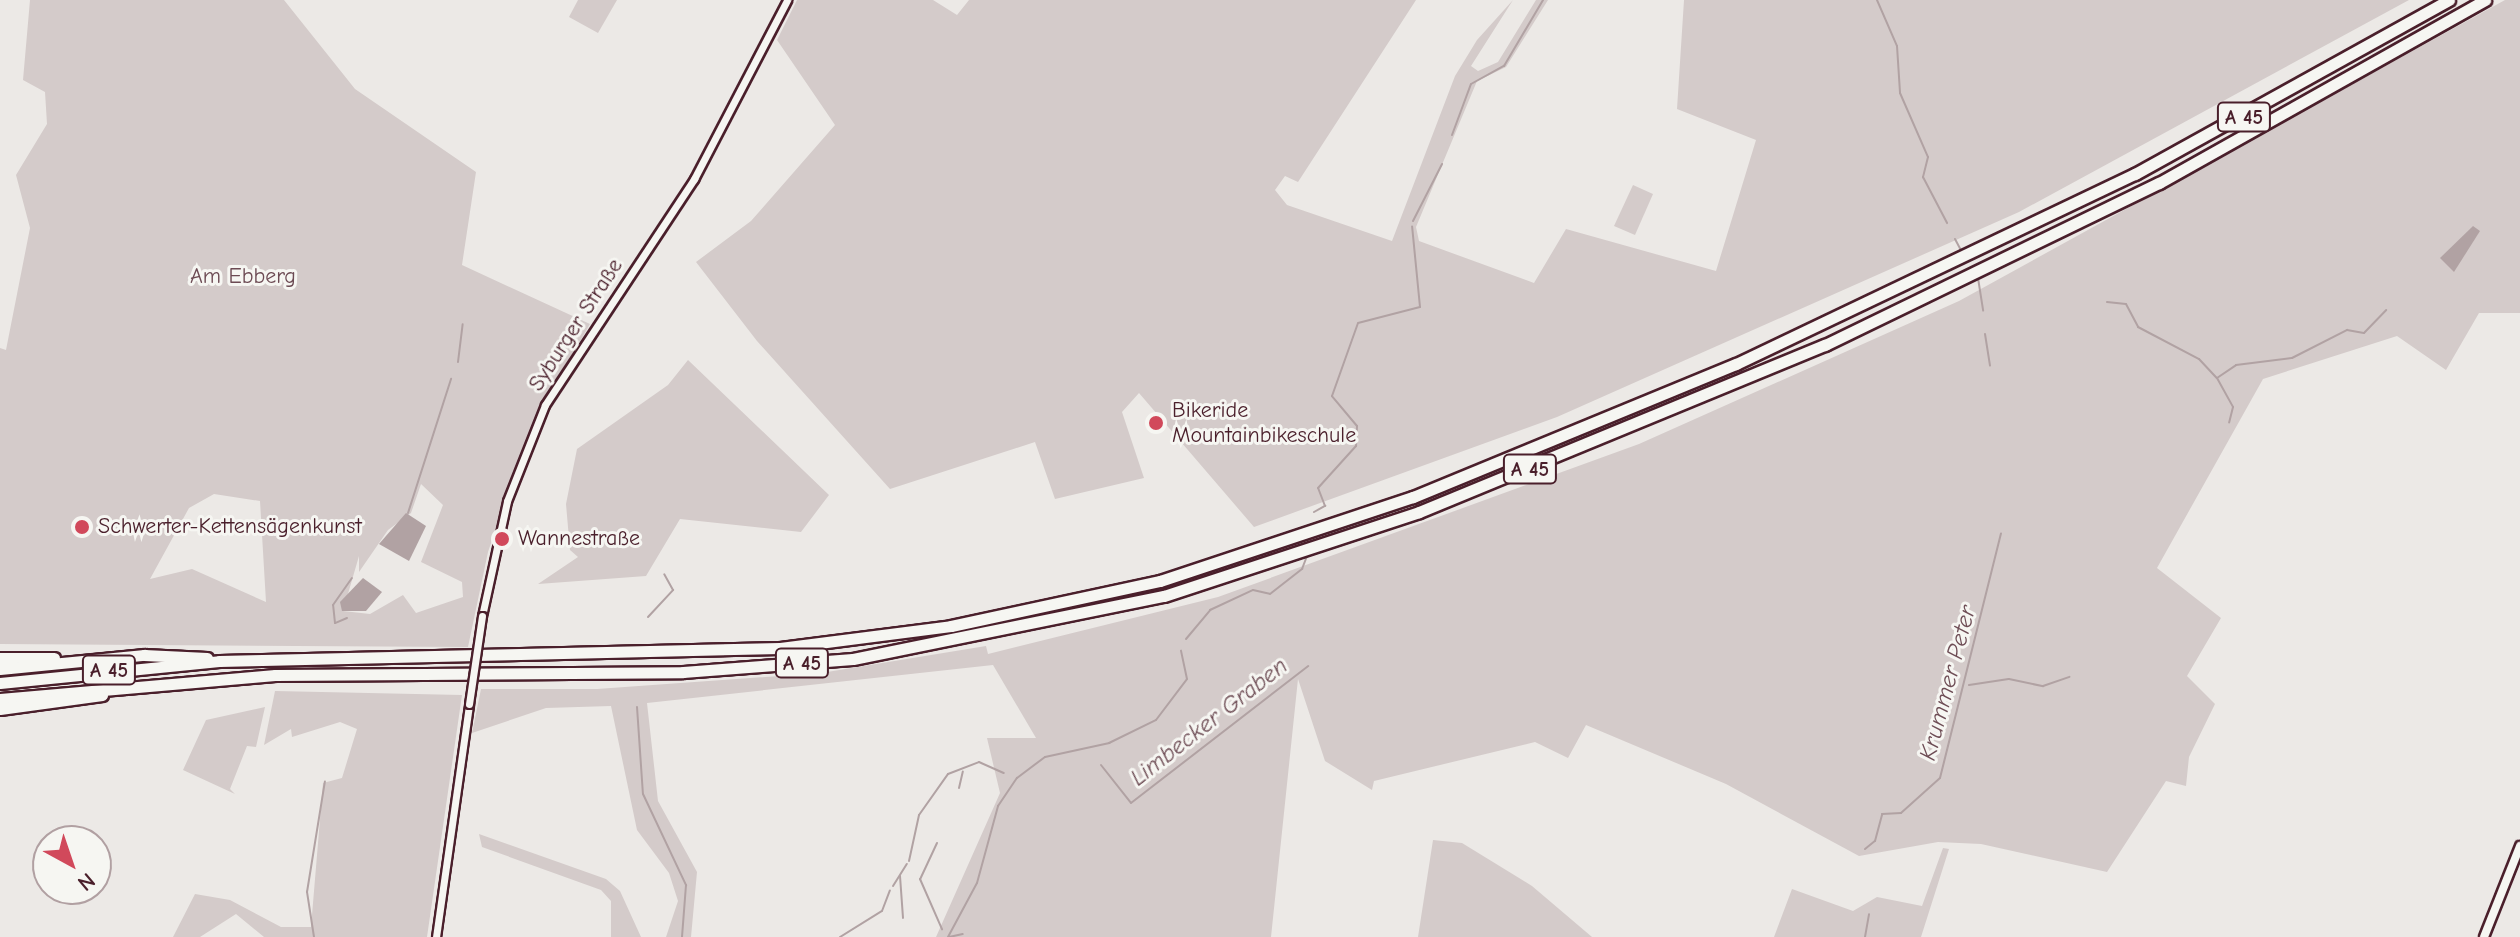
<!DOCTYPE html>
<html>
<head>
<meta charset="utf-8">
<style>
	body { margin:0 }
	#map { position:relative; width:2520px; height:937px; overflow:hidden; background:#ece9e6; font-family:"Comic Neue",sans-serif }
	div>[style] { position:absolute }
	.green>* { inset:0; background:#d4cbca }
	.water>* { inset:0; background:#b1a2a3 }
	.stream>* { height:2px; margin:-1px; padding:0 1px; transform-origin:1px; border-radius:1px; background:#b1a2a3 }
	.roads { filter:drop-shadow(2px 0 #4a1f2b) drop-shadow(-2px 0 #4a1f2b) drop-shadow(0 2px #4a1f2b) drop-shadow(0 -2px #4a1f2b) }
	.tertiary>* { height:7px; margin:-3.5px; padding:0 3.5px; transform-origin:3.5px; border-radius:3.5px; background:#f6f6f2 }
	.secondary>* { height:8px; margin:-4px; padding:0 4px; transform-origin:4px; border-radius:4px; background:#f6f6f2 }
	.motorway>* { height:11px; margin:-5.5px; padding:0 5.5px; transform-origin:5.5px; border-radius:5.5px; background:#f6f6f2 }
	.bridges { filter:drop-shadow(2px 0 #4a1f2b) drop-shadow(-2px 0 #4a1f2b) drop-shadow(0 2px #4a1f2b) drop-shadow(0 -2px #4a1f2b) }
	.tertiary-bridge>* { height:7px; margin:-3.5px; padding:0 3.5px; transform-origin:3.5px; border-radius:3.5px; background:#f6f6f2 }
	.dots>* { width:22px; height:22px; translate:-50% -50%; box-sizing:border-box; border:4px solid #f6f6f2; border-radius:50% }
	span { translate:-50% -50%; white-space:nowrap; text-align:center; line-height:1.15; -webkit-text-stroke:6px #f6f6f2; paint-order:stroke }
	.shield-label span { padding:2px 6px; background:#f6f6f2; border:2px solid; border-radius:6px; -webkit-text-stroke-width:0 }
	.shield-label { font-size:20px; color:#4a1f2b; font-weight:700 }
	.park-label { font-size:22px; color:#6c4a53 }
	.street-label { font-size:22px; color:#4a1f2b }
	.poi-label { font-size:22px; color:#4a1f2b }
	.left { translate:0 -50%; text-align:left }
	.water-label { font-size:24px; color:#6e4d55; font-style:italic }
	.north { position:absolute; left:32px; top:825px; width:80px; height:80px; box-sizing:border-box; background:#f6f6f2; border:2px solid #b1a0a2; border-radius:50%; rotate:140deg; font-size:22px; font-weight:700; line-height:32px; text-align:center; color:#4a1f2b }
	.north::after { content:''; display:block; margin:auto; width:28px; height:36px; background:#d1495b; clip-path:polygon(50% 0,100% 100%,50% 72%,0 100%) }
</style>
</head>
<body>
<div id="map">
	<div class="green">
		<div style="clip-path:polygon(evenodd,30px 0,284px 0,355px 89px,476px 172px,462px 265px,590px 324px,544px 404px,516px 471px,488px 552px,468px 647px,0 644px,0 348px,6px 350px,30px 228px,16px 175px,47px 124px,45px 92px,23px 80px,30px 0,421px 484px,443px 505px,421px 562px,462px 582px,463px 597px,416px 613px,403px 595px,370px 614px,343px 611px,359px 556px,359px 572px,388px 530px,411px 513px,421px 484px,30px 0,214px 494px,260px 501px,266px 602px,192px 569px,150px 579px,189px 508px,214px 494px)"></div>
		<div style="clip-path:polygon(578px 0,617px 0,598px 33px,569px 17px)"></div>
		<div style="clip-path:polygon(797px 0,933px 0,957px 15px,969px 0,1416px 0,1298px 182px,1285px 176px,1275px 190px,1287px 205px,1392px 241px,1455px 76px,1477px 40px,1513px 0,1471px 66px,1478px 71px,1498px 62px,1536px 0,1548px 0,1506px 67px,1477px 81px,1416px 227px,1419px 241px,1534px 283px,1566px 229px,1716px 271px,1756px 140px,1677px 109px,1684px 0,2409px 0,2019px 212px,1557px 417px,1254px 527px,1139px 393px,1122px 412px,1144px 478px,1055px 499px,1035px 442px,890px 489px,757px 341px,696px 262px,751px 221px,835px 125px,777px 40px)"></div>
		<div style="clip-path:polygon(2505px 0,2520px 0,2520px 313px,2479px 313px,2446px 370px,2397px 336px,2263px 379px,2157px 568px,2221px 618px,2187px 676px,2215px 704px,2189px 757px,2186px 786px,2166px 781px,2107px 872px,1981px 844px,1938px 842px,1859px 856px,1726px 784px,1586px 725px,1568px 758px,1535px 742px,1374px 781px,1372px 790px,1325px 761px,1298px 679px,1271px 937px,936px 937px,1000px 793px,987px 738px,1036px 738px,993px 665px,647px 703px,658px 801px,697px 872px,691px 937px,666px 937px,678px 901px,669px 873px,637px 830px,611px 706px,546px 708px,472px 733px,481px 689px,597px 689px,821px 673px,986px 646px,988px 654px,1218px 597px,1639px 444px,1959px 301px)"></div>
		<div style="clip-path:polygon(1633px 185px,1653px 194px,1635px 235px,1614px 226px)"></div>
		<div style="clip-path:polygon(688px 360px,829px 495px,801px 532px,680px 519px,646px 576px,538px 584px,578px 557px,570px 550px,566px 504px,577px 449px,668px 385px)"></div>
		<div style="clip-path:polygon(275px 691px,462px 695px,427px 937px,264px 937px,236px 914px,200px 937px,173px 937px,195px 894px,230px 900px,281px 927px,311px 927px,323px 783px,342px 778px,357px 729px,340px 722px,292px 737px,291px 729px,264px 745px)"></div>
		<div style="clip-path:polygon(265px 707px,256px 747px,247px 746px,230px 789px,235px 794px,183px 770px,206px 720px)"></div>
		<div style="clip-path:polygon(479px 834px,606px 879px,620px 891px,641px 937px,611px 937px,611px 901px,601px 890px,482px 847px)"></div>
		<div style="clip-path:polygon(1433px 840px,1462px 843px,1532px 886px,1592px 937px,1418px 937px)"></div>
		<div style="clip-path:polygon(1943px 848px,1949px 849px,1921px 937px,1774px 937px,1792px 889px,1853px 911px,1877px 897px,1922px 906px)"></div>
	</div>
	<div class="water">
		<div style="clip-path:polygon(2473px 226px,2480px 231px,2454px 272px,2440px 258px)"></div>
		<div style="clip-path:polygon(406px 513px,426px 526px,409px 561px,379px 544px)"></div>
		<div style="clip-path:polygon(363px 578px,382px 592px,366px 611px,342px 611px,340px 602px)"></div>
	</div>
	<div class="stream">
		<div style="left:1877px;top:0;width:50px;rotate:66.5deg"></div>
		<div style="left:1897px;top:46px;width:47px;rotate:86.3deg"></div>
		<div style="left:1900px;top:93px;width:70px;rotate:66.4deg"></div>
		<div style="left:1928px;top:157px;width:21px;rotate:104deg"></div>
		<div style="left:1923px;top:177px;width:52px;rotate:62.4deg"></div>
		<div style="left:1452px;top:135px;width:54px;rotate:-69.6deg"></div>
		<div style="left:1471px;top:84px;width:38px;rotate:-29deg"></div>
		<div style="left:1504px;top:66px;width:77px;rotate:-59.4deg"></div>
		<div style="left:1413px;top:221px;width:64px;rotate:-63deg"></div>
		<div style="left:1955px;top:239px;width:15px;rotate:62deg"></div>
		<div style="left:1978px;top:278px;width:33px;rotate:81deg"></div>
		<div style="left:2107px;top:302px;width:19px;rotate:6deg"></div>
		<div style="left:2126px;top:304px;width:26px;rotate:62deg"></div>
		<div style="left:2138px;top:327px;width:69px;rotate:27.7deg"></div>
		<div style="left:2199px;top:359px;width:26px;rotate:47deg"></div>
		<div style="left:2217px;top:378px;width:23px;rotate:-34deg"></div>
		<div style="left:2236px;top:365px;width:56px;rotate:-7.1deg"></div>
		<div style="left:2292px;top:358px;width:62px;rotate:-27deg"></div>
		<div style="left:2347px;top:330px;width:17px;rotate:10deg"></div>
		<div style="left:2364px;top:333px;width:32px;rotate:-46deg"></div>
		<div style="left:1985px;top:334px;width:32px;rotate:81deg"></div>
		<div style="left:458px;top:362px;width:38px;rotate:-83deg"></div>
		<div style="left:2217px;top:378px;width:33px;rotate:61deg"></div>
		<div style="left:2233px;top:407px;width:16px;rotate:104deg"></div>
		<div style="left:1314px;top:512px;width:13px;rotate:-29deg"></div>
		<div style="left:1325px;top:506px;width:19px;rotate:-111deg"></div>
		<div style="left:1318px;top:488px;width:57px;rotate:-47.9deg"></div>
		<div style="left:1356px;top:446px;width:20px;rotate:-87deg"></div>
		<div style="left:1357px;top:426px;width:39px;rotate:-130deg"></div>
		<div style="left:1332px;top:396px;width:77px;rotate:-70.4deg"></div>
		<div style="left:1358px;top:323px;width:64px;rotate:-14.5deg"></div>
		<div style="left:1420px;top:307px;width:81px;rotate:-95.6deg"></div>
		<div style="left:408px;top:513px;width:141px;rotate:-72.2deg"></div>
		<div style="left:648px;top:617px;width:37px;rotate:-47deg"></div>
		<div style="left:673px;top:590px;width:18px;rotate:-119deg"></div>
		<div style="left:347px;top:618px;width:13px;rotate:157deg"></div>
		<div style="left:335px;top:623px;width:18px;rotate:-96deg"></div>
		<div style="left:333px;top:605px;width:33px;rotate:-55deg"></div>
		<div style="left:1186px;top:639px;width:38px;rotate:-50deg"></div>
		<div style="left:1210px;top:610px;width:47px;rotate:-24.9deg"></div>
		<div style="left:1253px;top:590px;width:17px;rotate:13deg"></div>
		<div style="left:1270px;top:594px;width:41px;rotate:-38deg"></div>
		<div style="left:1302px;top:569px;width:17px;rotate:-69deg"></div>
		<div style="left:1969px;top:685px;width:40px;rotate:-8.5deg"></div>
		<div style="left:2009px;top:679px;width:35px;rotate:12deg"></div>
		<div style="left:2043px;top:686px;width:28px;rotate:-19deg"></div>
		<div style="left:637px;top:707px;width:87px;rotate:86.1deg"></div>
		<div style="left:643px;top:794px;width:101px;rotate:64.7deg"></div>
		<div style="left:686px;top:885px;width:52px;rotate:94.4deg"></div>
		<div style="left:1101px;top:765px;width:48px;rotate:51.7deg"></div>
		<div style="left:1131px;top:803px;width:224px;rotate:-37.7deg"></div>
		<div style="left:959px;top:788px;width:17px;rotate:-77deg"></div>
		<div style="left:937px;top:843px;width:40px;rotate:115deg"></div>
		<div style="left:920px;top:879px;width:55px;rotate:66.3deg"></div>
		<div style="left:1865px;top:849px;width:13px;rotate:-39deg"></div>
		<div style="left:1875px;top:841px;width:28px;rotate:-75deg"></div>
		<div style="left:1882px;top:814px;width:19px;rotate:-3deg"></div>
		<div style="left:1901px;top:813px;width:52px;rotate:-41.9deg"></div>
		<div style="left:1940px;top:778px;width:252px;rotate:-76deg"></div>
		<div style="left:909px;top:861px;width:47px;rotate:-77.7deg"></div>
		<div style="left:919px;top:815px;width:50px;rotate:-54.7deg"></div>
		<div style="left:948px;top:774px;width:33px;rotate:-21deg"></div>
		<div style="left:979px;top:762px;width:27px;rotate:24deg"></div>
		<div style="left:900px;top:876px;width:42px;rotate:85.9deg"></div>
		<div style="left:893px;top:886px;width:26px;rotate:-58deg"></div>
		<div style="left:314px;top:937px;width:46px;rotate:-98.8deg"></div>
		<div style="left:307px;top:892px;width:112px;rotate:-80.8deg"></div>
		<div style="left:840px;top:937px;width:49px;rotate:-31.8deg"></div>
		<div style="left:882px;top:911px;width:22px;rotate:-69deg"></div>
		<div style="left:948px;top:937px;width:61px;rotate:-61.8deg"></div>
		<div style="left:977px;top:883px;width:80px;rotate:-74.7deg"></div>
		<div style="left:998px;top:806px;width:34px;rotate:-56deg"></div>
		<div style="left:1017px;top:778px;width:35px;rotate:-37deg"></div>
		<div style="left:1045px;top:757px;width:66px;rotate:-12.3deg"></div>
		<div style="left:1109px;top:743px;width:52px;rotate:-26.1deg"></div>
		<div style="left:1156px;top:720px;width:51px;rotate:-52.9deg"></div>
		<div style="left:1187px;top:679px;width:29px;rotate:-102deg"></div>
		<div style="left:949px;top:937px;width:14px;rotate:-12deg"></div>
		<div style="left:1865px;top:937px;width:23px;rotate:-80deg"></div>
	</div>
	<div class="roads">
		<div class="tertiary">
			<div style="left:482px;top:616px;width:118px;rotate:-77.7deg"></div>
			<div style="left:507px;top:501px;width:103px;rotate:-68.4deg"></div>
			<div style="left:545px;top:405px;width:271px;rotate:-56.6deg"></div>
			<div style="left:694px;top:179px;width:202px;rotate:-62.5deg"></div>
			<div style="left:436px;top:937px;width:235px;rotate:-81.9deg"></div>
		</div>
		<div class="secondary">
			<div style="left:2484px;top:937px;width:98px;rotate:-68.4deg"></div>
		</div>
		<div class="motorway">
			<div style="left:0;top:658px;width:54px"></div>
			<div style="left:0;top:669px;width:145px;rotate:-5.6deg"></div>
			<div style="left:144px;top:655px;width:63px;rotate:2.7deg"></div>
			<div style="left:0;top:683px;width:220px;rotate:-5.7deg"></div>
			<div style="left:219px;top:661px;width:561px;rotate:-1.33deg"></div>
			<div style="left:780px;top:648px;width:172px;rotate:-7.3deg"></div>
			<div style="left:951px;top:626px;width:214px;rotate:-12.2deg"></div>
			<div style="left:1160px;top:581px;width:267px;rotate:-18.4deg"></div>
			<div style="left:1413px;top:497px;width:349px;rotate:-22.4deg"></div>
			<div style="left:1736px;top:364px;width:442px;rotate:-25.5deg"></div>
			<div style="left:2135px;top:174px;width:359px;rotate:-29deg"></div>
			<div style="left:0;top:699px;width:276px;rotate:-5deg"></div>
			<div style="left:275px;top:675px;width:408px;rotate:-0.4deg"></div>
			<div style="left:683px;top:672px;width:170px;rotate:-4.4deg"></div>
			<div style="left:853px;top:659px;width:317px;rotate:-11.5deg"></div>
			<div style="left:1164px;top:596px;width:268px;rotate:-18.2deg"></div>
			<div style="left:1419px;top:512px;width:439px;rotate:-22.4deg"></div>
			<div style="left:1825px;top:345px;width:371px;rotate:-25.9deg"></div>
			<div style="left:2159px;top:183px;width:374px;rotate:-29.3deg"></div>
			<div style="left:0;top:709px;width:103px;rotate:-7.8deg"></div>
		</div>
	</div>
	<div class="bridges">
		<div class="tertiary-bridge">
			<div style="left:469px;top:704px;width:89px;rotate:-81.6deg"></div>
		</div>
	</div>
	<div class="dots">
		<div style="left:1156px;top:423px;background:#d1495b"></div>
		<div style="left:82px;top:527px;background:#d1495b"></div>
		<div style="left:502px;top:539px;background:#d1495b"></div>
	</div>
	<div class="shield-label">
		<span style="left:2244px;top:117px">A 45</span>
		<span style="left:1530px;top:469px">A 45</span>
		<span style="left:802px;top:663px">A 45</span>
		<span style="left:109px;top:670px">A 45</span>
	</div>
	<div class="park-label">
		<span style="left:243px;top:277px">Am Ebberg</span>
	</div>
	<div class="street-label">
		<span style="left:576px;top:325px;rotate:-57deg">Syburger Straße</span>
	</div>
	<div class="poi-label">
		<span class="left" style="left:1172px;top:423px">Bikeride<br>Mountainbikeschule</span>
		<span class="left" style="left:98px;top:527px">Schwerter-Kettensägenkunst</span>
		<span class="left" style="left:518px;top:539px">Wannestraße</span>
	</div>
	<div class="water-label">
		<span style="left:1948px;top:683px;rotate:-75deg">Krummer Peter</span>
		<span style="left:1209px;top:722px;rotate:-38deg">Limbecker Graben</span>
	</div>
	<div class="north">N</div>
</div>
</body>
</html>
